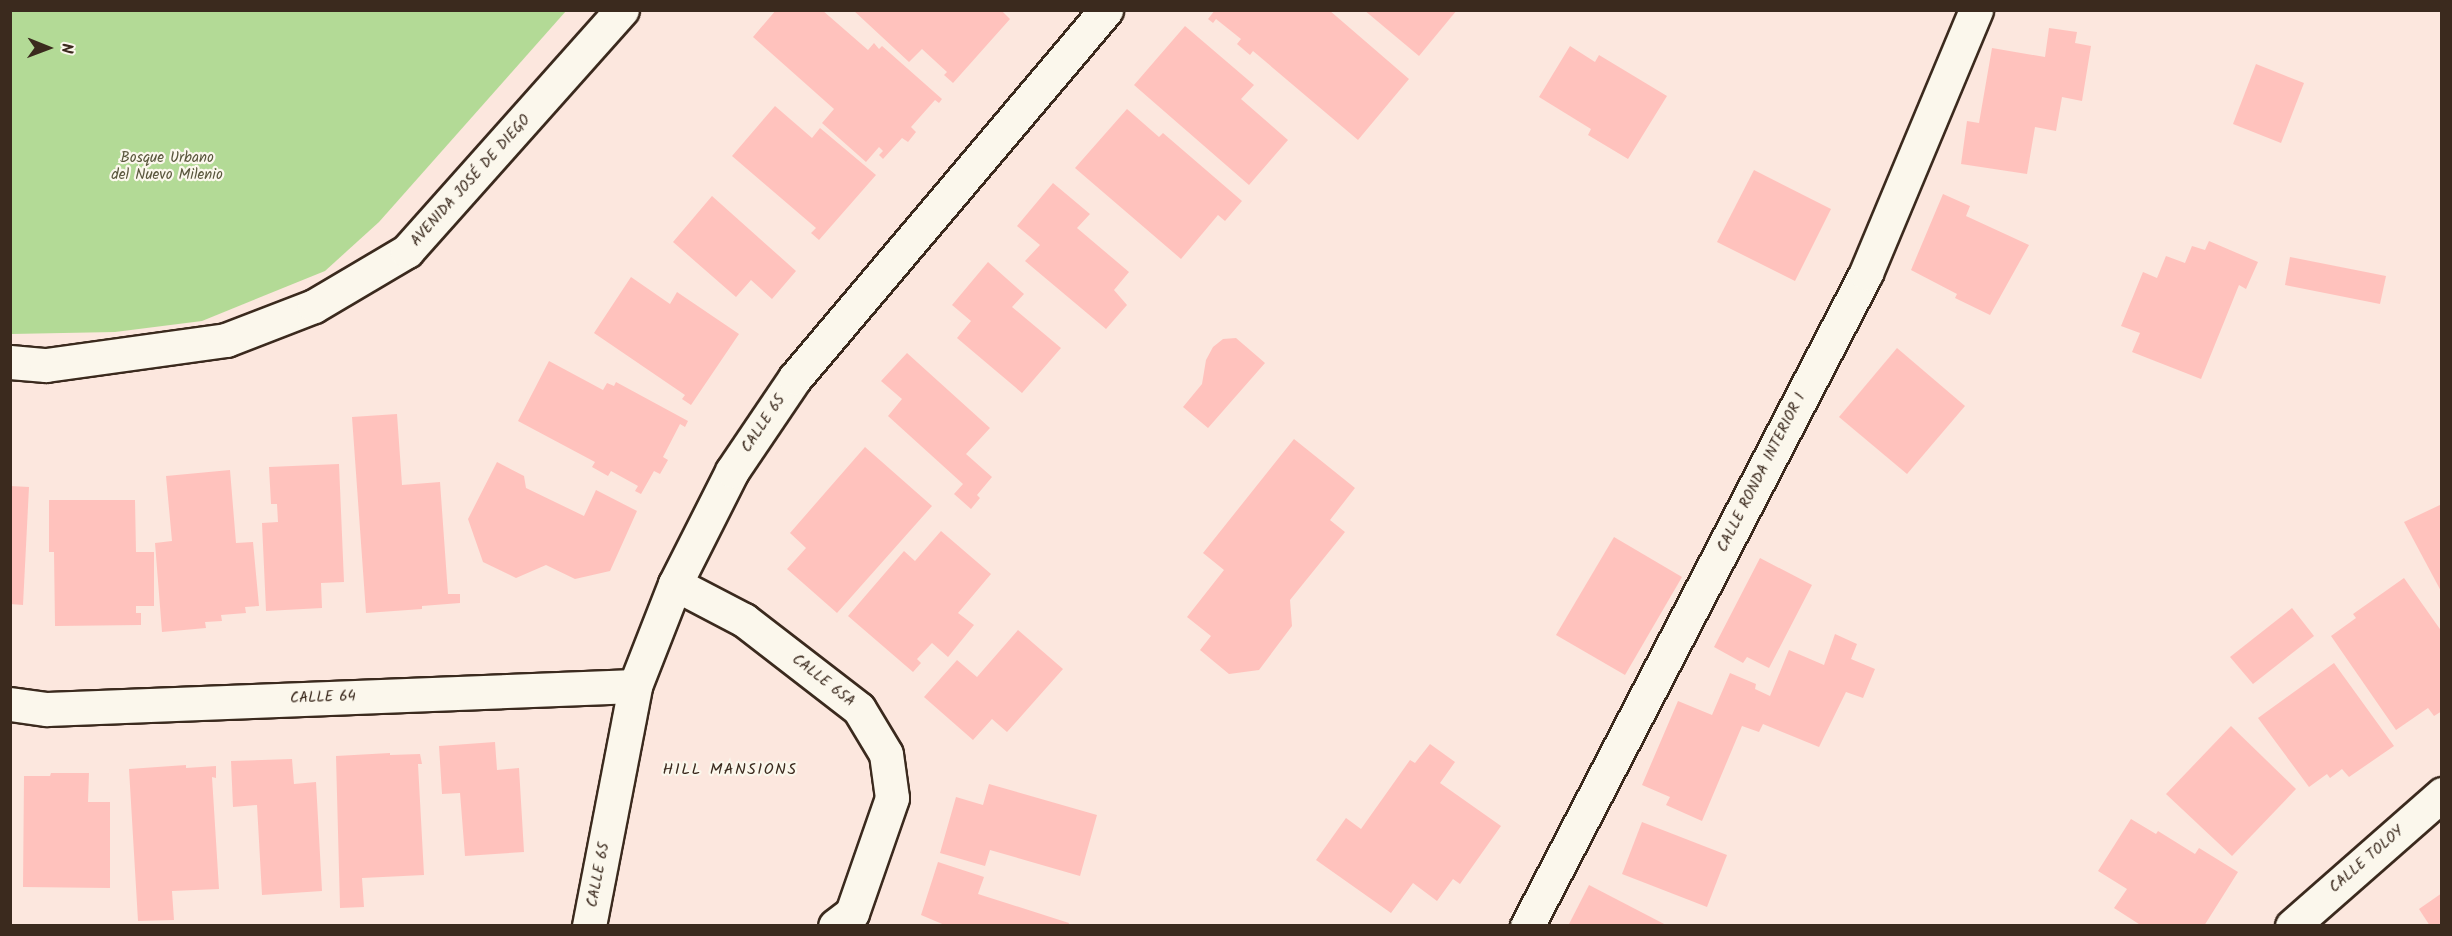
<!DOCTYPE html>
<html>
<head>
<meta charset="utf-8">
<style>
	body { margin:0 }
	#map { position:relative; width:2452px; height:936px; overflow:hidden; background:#fce7de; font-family:Kalam,sans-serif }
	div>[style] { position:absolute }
	.green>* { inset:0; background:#b3da96 }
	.building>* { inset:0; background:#ffc2bd }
	.roads { filter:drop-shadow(2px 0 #3b2a1e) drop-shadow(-2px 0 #3b2a1e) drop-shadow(0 2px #3b2a1e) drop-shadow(0 -2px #3b2a1e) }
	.street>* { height:33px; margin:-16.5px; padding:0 16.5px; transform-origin:16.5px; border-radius:16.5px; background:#fbf7ec }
	.secondary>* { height:33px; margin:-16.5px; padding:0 16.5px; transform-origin:16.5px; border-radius:16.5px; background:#fbf7ec }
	span { translate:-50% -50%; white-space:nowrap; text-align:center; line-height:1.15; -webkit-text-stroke:4.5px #fbf7ec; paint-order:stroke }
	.park-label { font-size:15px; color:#59563c }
	.street-label { font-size:15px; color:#3b2a1e }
	.neighbourhood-label { font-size:16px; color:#3b2a1e; letter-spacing:1.5px }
	.frame { position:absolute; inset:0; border:12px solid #3b2a1e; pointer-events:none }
	.north { position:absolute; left:18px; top:18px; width:60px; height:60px; -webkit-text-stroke:4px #fbf7ec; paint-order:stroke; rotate:91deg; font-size:16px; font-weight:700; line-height:24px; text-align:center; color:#3b2a1e }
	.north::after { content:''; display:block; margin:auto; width:21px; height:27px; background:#3b2a1e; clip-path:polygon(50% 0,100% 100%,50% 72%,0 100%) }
</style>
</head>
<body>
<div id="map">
	<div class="green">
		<div style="clip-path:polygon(10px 11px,11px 10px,566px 11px,379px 222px,325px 271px,202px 321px,115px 332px,11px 334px)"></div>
	</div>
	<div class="building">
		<div style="clip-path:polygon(776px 10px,822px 10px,868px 50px,874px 43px,879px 49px,882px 46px,942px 99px,939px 103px,935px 100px,911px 127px,916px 132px,908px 142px,902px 138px,883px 159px,879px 155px,883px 151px,879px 147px,866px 162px,822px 123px,834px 109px,753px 37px)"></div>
		<div style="clip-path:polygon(853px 10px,1001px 10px,1010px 19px,953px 83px,944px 75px,947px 72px,922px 49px,909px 62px)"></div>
		<div style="clip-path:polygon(1215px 10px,1329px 10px,1409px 79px,1358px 140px,1253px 51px,1250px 55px,1237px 44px,1241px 39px,1216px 19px,1213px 23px,1208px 19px)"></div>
		<div style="clip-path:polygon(1364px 10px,1457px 10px,1419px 56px)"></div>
		<div style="clip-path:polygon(1185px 26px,1254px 85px,1241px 99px,1288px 140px,1249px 185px,1134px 85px)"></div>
		<div style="clip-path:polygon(2049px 28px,2077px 32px,2075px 43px,2091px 46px,2082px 101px,2062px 97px,2056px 131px,2035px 127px,2027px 174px,1961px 164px,1967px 121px,1979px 123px,1992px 48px,2045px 57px)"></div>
		<div style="clip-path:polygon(1570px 46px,1595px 62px,1599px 55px,1667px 96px,1628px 159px,1588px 135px,1591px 129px,1539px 97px)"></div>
		<div style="clip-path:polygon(2256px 64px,2304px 83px,2281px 143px,2233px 124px)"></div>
		<div style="clip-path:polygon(775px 106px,812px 138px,820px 128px,876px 175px,819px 240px,811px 233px,816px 228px,732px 156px)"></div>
		<div style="clip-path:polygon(1127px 109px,1159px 137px,1163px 133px,1242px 201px,1225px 221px,1218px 215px,1181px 259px,1075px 168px)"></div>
		<div style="clip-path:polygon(1754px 170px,1831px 209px,1795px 281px,1717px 242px)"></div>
		<div style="clip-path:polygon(1053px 183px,1090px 214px,1077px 228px,1129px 272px,1114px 290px,1127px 305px,1106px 329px,1025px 261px,1040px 245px,1017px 226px)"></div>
		<div style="clip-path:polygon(1943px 194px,1970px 206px,1966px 216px,2029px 245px,1990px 315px,1955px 298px,1957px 294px,1911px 270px)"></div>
		<div style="clip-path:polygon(712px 196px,796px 271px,772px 299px,751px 280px,736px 297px,673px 242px)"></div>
		<div style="clip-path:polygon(2209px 241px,2258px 262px,2246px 289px,2239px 285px,2201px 379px,2132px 352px,2140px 333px,2121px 326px,2143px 272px,2157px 278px,2166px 256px,2185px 263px,2192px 246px,2205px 250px)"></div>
		<div style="clip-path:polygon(2290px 257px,2386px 276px,2380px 304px,2285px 285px)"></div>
		<div style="clip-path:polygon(988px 262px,1024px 294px,1012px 307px,1061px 348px,1022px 393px,957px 338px,971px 321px,952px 305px)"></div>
		<div style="clip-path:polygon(631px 277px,670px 304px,677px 292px,739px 334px,691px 405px,682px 399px,685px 395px,594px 333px)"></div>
		<div style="clip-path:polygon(1236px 338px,1265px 363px,1208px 428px,1183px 407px,1202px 384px,1206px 360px,1213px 347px,1223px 339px)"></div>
		<div style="clip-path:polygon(1897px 348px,1965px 406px,1907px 474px,1839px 417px)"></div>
		<div style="clip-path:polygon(907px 353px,990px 428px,966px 454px,992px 477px,977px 495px,980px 498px,971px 509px,954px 494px,963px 484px,888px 416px,902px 399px,881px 381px)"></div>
		<div style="clip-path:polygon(549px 361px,603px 390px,607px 383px,614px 386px,616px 382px,688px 421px,685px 427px,680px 424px,663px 457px,668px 460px,660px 474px,654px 471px,641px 494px,635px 491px,638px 486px,611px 471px,608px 476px,592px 467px,595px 462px,518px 421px)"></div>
		<div style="clip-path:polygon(397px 414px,402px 485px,440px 482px,448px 594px,460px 594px,460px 603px,422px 606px,422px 609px,366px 613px,352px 417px)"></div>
		<div style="clip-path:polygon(1294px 439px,1355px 488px,1330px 520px,1345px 532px,1290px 600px,1292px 626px,1259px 670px,1229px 674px,1200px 650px,1211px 636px,1187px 617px,1224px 570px,1203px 553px)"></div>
		<div style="clip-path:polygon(865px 447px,932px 506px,837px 613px,787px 569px,806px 548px,790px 533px)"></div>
		<div style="clip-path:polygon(497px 462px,524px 476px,526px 488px,584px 516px,596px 490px,637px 511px,610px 571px,575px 579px,546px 565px,516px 578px,483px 562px,468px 519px)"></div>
		<div style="clip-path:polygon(339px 464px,344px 582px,321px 583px,322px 608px,266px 611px,262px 523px,278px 522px,277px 504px,271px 504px,269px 467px)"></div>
		<div style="clip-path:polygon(230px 470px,236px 543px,253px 542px,259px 606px,245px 607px,246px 613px,221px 615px,222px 621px,205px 622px,206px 628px,162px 632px,155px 543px,172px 541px,166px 476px)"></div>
		<div style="clip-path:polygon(10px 486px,29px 487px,23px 605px,10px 604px)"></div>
		<div style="clip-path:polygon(49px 500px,135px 500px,136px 552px,154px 552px,154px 606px,136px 606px,136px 613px,141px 613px,141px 625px,55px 626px,54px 552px,49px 552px)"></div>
		<div style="clip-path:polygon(2442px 504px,2442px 593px,2404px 522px)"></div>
		<div style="clip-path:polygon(941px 531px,991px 574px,958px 613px,974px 625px,948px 657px,932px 643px,917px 659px,921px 663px,913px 672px,848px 616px,904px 551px,915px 561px)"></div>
		<div style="clip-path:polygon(1614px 537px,1682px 577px,1625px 675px,1556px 635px)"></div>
		<div style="clip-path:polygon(1760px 558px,1812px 585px,1769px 668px,1747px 657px,1743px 663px,1714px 647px)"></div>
		<div style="clip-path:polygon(2404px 578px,2442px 632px,2442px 711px,2434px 716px,2428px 708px,2396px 730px,2331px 636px,2356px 618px,2353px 614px)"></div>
		<div style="clip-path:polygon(2292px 608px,2314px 636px,2253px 684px,2230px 657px)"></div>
		<div style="clip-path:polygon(1018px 630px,1063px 669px,1007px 732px,992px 719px,973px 740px,924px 697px,957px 660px,977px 677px)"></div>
		<div style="clip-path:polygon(1835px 634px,1857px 644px,1851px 659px,1875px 669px,1863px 698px,1846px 692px,1819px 747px,1763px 724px,1759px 732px,1742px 726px,1702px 821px,1666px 805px,1670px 797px,1642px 785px,1678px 701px,1712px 715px,1730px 673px,1756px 684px,1755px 689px,1770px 696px,1789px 650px,1824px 665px)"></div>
		<div style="clip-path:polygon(2334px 663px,2394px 746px,2349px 777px,2342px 769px,2330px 778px,2327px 774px,2309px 787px,2258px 718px)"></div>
		<div style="clip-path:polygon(2231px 726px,2296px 789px,2232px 856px,2166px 794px)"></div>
		<div style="clip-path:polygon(495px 742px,497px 770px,519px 768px,524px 852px,465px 856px,460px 793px,442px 794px,439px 746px)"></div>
		<div style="clip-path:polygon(1430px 744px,1455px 762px,1440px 783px,1501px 826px,1460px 884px,1453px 879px,1437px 901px,1413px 883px,1391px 913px,1316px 860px,1346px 818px,1361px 829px,1410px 760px,1415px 763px)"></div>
		<div style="clip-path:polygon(390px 753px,390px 755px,420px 754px,422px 764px,418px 764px,424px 875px,362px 878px,364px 907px,340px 908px,336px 756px)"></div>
		<div style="clip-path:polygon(292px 759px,294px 784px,316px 782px,322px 891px,262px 895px,257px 805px,233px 807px,231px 761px)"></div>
		<div style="clip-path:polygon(186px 765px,186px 768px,216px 766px,216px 778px,212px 777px,219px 889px,172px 891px,174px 920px,138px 921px,129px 769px)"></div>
		<div style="clip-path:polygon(51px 773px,89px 773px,88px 802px,110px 802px,110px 888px,23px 887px,24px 776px,50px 776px)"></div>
		<div style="clip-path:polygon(989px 784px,1097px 815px,1080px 876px,990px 850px,985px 866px,940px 853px,956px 797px,983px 805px)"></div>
		<div style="clip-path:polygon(2131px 819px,2156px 834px,2158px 831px,2195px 854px,2199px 848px,2238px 872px,2204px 926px,2142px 926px,2114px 908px,2127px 889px,2098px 871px)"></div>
		<div style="clip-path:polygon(1642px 822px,1727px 855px,1707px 907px,1622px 874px)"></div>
		<div style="clip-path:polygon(938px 862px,984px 877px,978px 894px,1069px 923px,1068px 926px,947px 926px,921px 915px)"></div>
		<div style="clip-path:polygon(1589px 885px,1668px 926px,1568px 926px)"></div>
		<div style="clip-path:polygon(2442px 893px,2442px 926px,2430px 926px,2419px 909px)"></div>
	</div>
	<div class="roads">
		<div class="street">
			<div style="left:675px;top:584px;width:78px;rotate:27.6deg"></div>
			<div style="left:744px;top:620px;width:145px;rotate:37.7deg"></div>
			<div style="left:859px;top:709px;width:52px;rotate:59deg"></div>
			<div style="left:886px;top:754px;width:44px;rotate:82.2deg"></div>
			<div style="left:892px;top:798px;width:122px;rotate:109.2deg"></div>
			<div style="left:852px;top:913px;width:21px;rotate:143deg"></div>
			<div style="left:10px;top:704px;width:37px;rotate:8deg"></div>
			<div style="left:47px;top:709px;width:588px;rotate:-2.24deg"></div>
			<div style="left:589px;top:926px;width:244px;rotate:-79.1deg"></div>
			<div style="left:635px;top:686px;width:110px;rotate:-68.6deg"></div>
			<div style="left:675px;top:584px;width:127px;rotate:-63.2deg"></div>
			<div style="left:732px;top:471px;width:112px;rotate:-55.9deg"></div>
			<div style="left:795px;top:378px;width:482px;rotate:-49.8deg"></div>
			<div style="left:1527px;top:926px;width:736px;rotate:-62.56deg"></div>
			<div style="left:1866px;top:273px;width:285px;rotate:-67.3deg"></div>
			<div style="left:2292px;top:926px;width:200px;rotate:-41.3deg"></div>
		</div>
		<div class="secondary">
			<div style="left:10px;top:362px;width:36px;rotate:5deg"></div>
			<div style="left:46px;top:365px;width:182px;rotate:-7.9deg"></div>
			<div style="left:226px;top:340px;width:94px;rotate:-21.1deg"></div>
			<div style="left:314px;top:306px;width:108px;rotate:-30.6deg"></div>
			<div style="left:407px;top:251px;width:323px;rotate:-48.3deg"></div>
		</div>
	</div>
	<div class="park-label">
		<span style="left:167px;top:167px">Bosque Urbano<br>del Nuevo Milenio</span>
	</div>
	<div class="street-label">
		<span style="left:471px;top:181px;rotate:-48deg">AVENIDA JOSÉ DE DIEGO</span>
		<span style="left:764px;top:424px;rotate:-56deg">CALLE 65</span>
		<span style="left:1762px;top:473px;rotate:-63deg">CALLE RONDA INTERIOR 1</span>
		<span style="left:823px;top:681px;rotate:38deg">CALLE 65A</span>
		<span style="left:323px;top:698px;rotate:-2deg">CALLE 64</span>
		<span style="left:2367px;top:860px;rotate:-41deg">CALLE TOLOY</span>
		<span style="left:599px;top:875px;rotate:-79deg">CALLE 65</span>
	</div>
	<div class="neighbourhood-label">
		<span style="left:730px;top:770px">HILL MANSIONS</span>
	</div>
	<div class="frame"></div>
	<div class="north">N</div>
</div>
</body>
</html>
